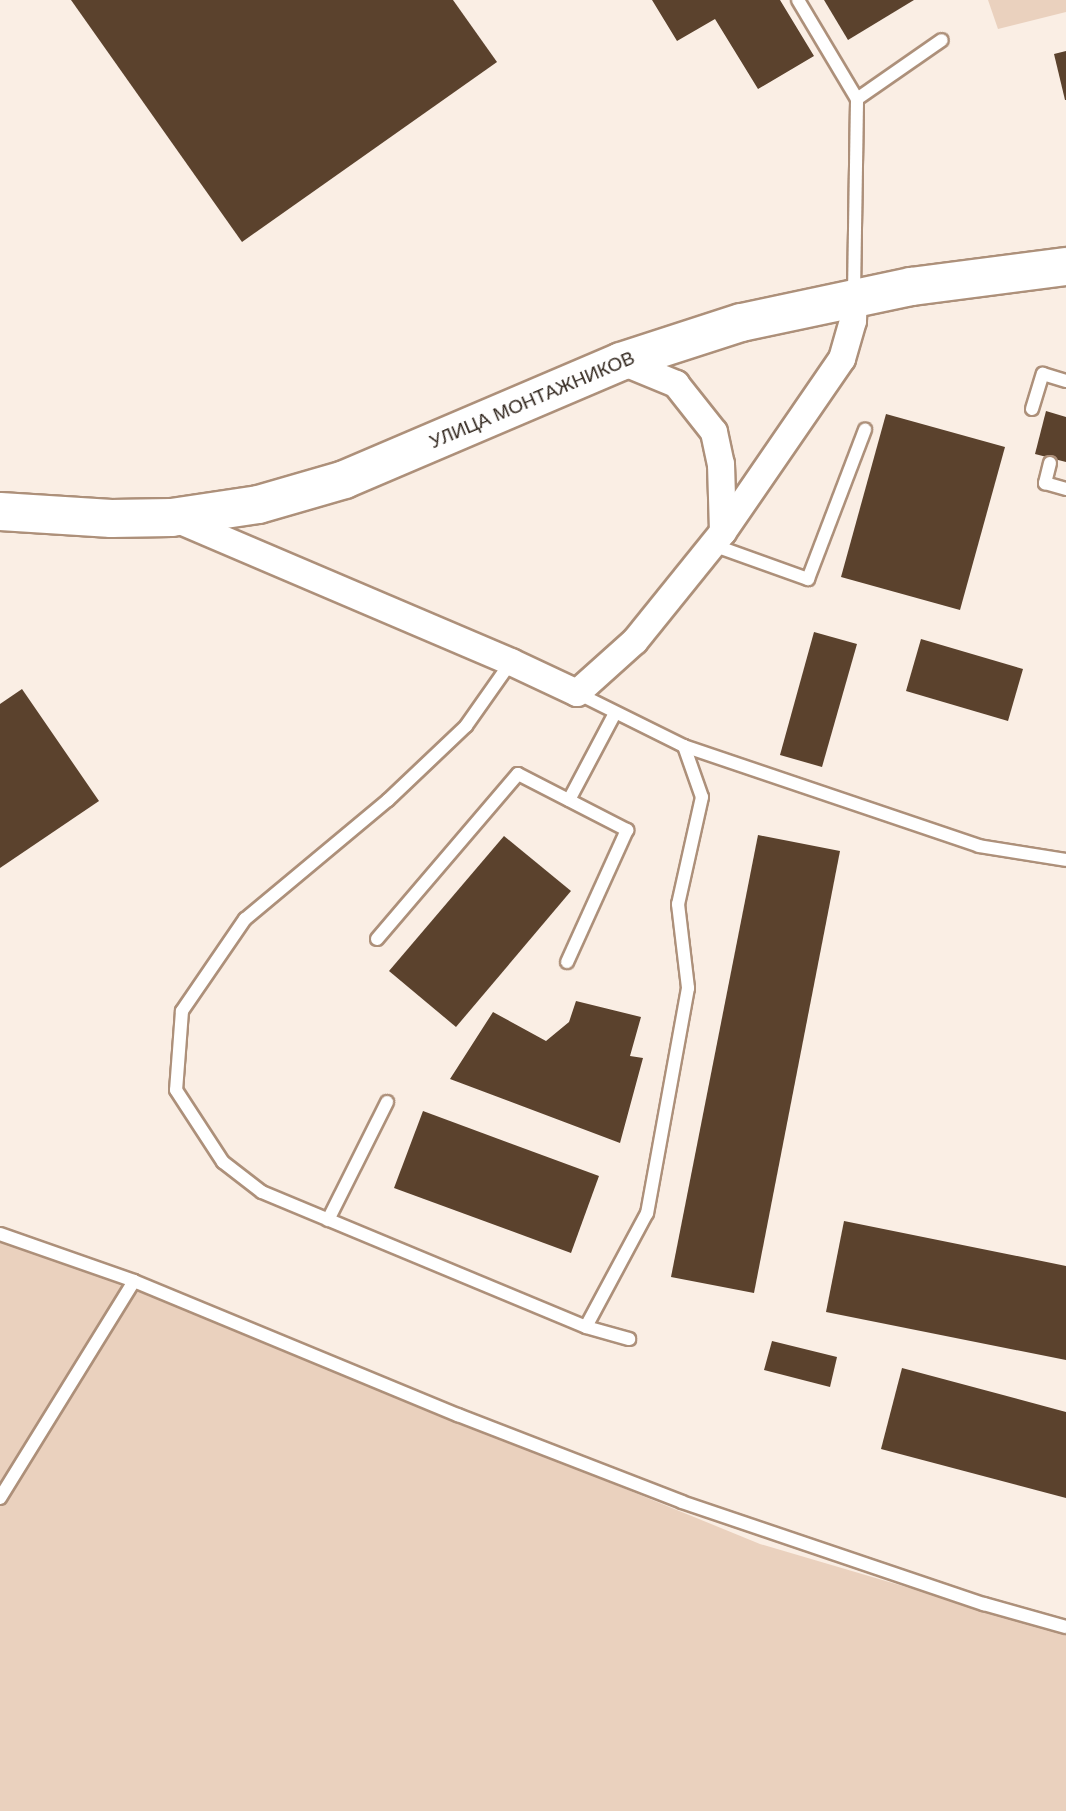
<!DOCTYPE html>
<html>
<head>
<meta charset="utf-8">
<style>
	body { margin:0 }
	#map { position:relative; width:1066px; height:1811px; overflow:hidden; background:#faeee4; font-family:"DM Sans",sans-serif }
	div>[style] { position:absolute }
	.green>* { inset:0; background:#ead1be }
	.building>* { inset:0; background:#5b422d }
	.roads { filter:drop-shadow(2px 0 #ad907a) drop-shadow(-2px 0 #ad907a) drop-shadow(0 2px #ad907a) drop-shadow(0 -2px #ad907a) }
	.lane>* { height:12px; margin:-6px; padding:0 6px; transform-origin:6px; border-radius:6px; background:#fff }
	.street>* { height:26px; margin:-13px; padding:0 13px; transform-origin:13px; border-radius:13px; background:#fff }
	.secondary>* { height:37px; margin:-18.5px; padding:0 18.5px; transform-origin:18.5px; border-radius:18.5px; background:#fff }
	span { translate:-50% -50%; white-space:nowrap; text-align:center; line-height:1.15; -webkit-text-stroke:7px #fff; paint-order:stroke }
	.street-label { font-size:19px; color:#31261d }
</style>
</head>
<body>
<div id="map">
	<div class="green">
		<div style="clip-path:polygon(988px 0,1066px 0,1066px 12px,998px 29px)"></div>
		<div style="clip-path:polygon(0 1233px,760px 1544px,1066px 1634px,1066px 1811px,0 1811px)"></div>
	</div>
	<div class="building">
		<div style="clip-path:polygon(71px 0,453px 0,497px 62px,242px 242px)"></div>
		<div style="clip-path:polygon(652px 0,780px 0,814px 56px,758px 89px,715px 19px,677px 41px)"></div>
		<div style="clip-path:polygon(824px 0,914px 0,848px 40px)"></div>
		<div style="clip-path:polygon(1066px 51px,1066px 100px,1065px 100px,1054px 54px)"></div>
		<div style="clip-path:polygon(1046px 411px,1066px 417px,1066px 462px,1035px 454px)"></div>
		<div style="clip-path:polygon(886px 414px,1005px 447px,960px 610px,841px 577px)"></div>
		<div style="clip-path:polygon(814px 632px,857px 644px,822px 767px,780px 755px)"></div>
		<div style="clip-path:polygon(921px 639px,1023px 669px,1008px 721px,906px 691px)"></div>
		<div style="clip-path:polygon(22px 689px,99px 801px,0 868px,0 704px)"></div>
		<div style="clip-path:polygon(758px 835px,840px 851px,754px 1293px,671px 1277px)"></div>
		<div style="clip-path:polygon(504px 836px,571px 891px,456px 1027px,389px 971px)"></div>
		<div style="clip-path:polygon(576px 1001px,641px 1017px,630px 1056px,643px 1058px,620px 1143px,450px 1079px,493px 1012px,546px 1041px,569px 1022px)"></div>
		<div style="clip-path:polygon(423px 1111px,599px 1176px,571px 1253px,394px 1188px)"></div>
		<div style="clip-path:polygon(844px 1221px,1066px 1266px,1066px 1360px,826px 1312px)"></div>
		<div style="clip-path:polygon(772px 1341px,837px 1357px,830px 1387px,764px 1370px)"></div>
		<div style="clip-path:polygon(902px 1368px,1066px 1412px,1066px 1498px,881px 1449px)"></div>
	</div>
	<div class="roads">
		<div class="lane">
			<div style="left:798px;top:0;width:115px;rotate:59.2deg"></div>
			<div style="left:854px;top:293px;width:194px;rotate:-89.1deg"></div>
			<div style="left:857px;top:99px;width:103px;rotate:-34.8deg"></div>
			<div style="left:1032px;top:409px;width:37px;rotate:-73deg"></div>
			<div style="left:1043px;top:374px;width:24px;rotate:17deg"></div>
			<div style="left:1050px;top:463px;width:21px;rotate:104deg"></div>
			<div style="left:1045px;top:483px;width:22px;rotate:16deg"></div>
			<div style="left:713px;top:545px;width:101px;rotate:19.7deg"></div>
			<div style="left:808px;top:579px;width:160px;rotate:-69.1deg"></div>
			<div style="left:511px;top:662px;width:78px;rotate:125.1deg"></div>
			<div style="left:466px;top:726px;width:108px;rotate:136.5deg"></div>
			<div style="left:388px;top:800px;width:186px;rotate:140.2deg"></div>
			<div style="left:245px;top:919px;width:112px;rotate:124.4deg"></div>
			<div style="left:182px;top:1011px;width:79px;rotate:94.3deg"></div>
			<div style="left:176px;top:1090px;width:86px;rotate:56.9deg"></div>
			<div style="left:223px;top:1162px;width:49px;rotate:37.6deg"></div>
			<div style="left:262px;top:1192px;width:351px;rotate:22.6deg"></div>
			<div style="left:577px;top:693px;width:119px;rotate:26.4deg"></div>
			<div style="left:684px;top:746px;width:54px;rotate:70.6deg"></div>
			<div style="left:702px;top:797px;width:110px;rotate:102.6deg"></div>
			<div style="left:678px;top:904px;width:85px;rotate:83.2deg"></div>
			<div style="left:688px;top:988px;width:229px;rotate:100.3deg"></div>
			<div style="left:647px;top:1213px;width:129px;rotate:118.2deg"></div>
			<div style="left:586px;top:1327px;width:45px;rotate:15.6deg"></div>
			<div style="left:684px;top:746px;width:311px;rotate:18.7deg"></div>
			<div style="left:979px;top:846px;width:88px;rotate:9.1deg"></div>
			<div style="left:569px;top:800px;width:98px;rotate:-62.1deg"></div>
			<div style="left:377px;top:939px;width:217px;rotate:-49.5deg"></div>
			<div style="left:518px;top:774px;width:123px;rotate:27.2deg"></div>
			<div style="left:627px;top:830px;width:145px;rotate:114.4deg"></div>
			<div style="left:328px;top:1220px;width:132px;rotate:-63.4deg"></div>
			<div style="left:0;top:1234px;width:142px;rotate:19.3deg"></div>
			<div style="left:0;top:1498px;width:255px;rotate:-58.3deg"></div>
			<div style="left:134px;top:1281px;width:351px;rotate:22.5deg"></div>
			<div style="left:458px;top:1415px;width:240px;rotate:21.2deg"></div>
			<div style="left:682px;top:1502px;width:319px;rotate:18.7deg"></div>
			<div style="left:984px;top:1604px;width:85px;rotate:15.7deg"></div>
		</div>
		<div class="street">
			<div style="left:620px;top:361px;width:61px;rotate:22.3deg"></div>
			<div style="left:676px;top:384px;width:61px;rotate:51.6deg"></div>
			<div style="left:714px;top:432px;width:33px;rotate:78deg"></div>
			<div style="left:721px;top:464px;width:68px;rotate:88.3deg"></div>
			<div style="left:171px;top:517px;width:370px;rotate:23.1deg"></div>
			<div style="left:511px;top:662px;width:73px;rotate:25.2deg"></div>
			<div style="left:577px;top:693px;width:78px;rotate:-41.9deg"></div>
			<div style="left:635px;top:641px;width:140px;rotate:-51.1deg"></div>
			<div style="left:723px;top:532px;width:210px;rotate:-55.5deg"></div>
			<div style="left:842px;top:359px;width:40px;rotate:-74deg"></div>
			<div style="left:853px;top:321px;width:24px;rotate:-88deg"></div>
		</div>
		<div class="secondary">
			<div style="left:0;top:511px;width:111px;rotate:3.6deg"></div>
			<div style="left:111px;top:518px;width:60px;rotate:-1deg"></div>
			<div style="left:171px;top:517px;width:88px;rotate:-8.5deg"></div>
			<div style="left:258px;top:504px;width:90px;rotate:-16.2deg"></div>
			<div style="left:344px;top:479px;width:300px;rotate:-23.1deg"></div>
			<div style="left:620px;top:361px;width:127px;rotate:-17.9deg"></div>
			<div style="left:741px;top:322px;width:174px;rotate:-12deg"></div>
			<div style="left:911px;top:286px;width:156px;rotate:-7.4deg"></div>
		</div>
	</div>
	<div class="street-label">
		<span style="left:532px;top:400px;rotate:-23deg">УЛИЦА МОНТАЖНИКОВ</span>
	</div>
</div>
</body>
</html>
